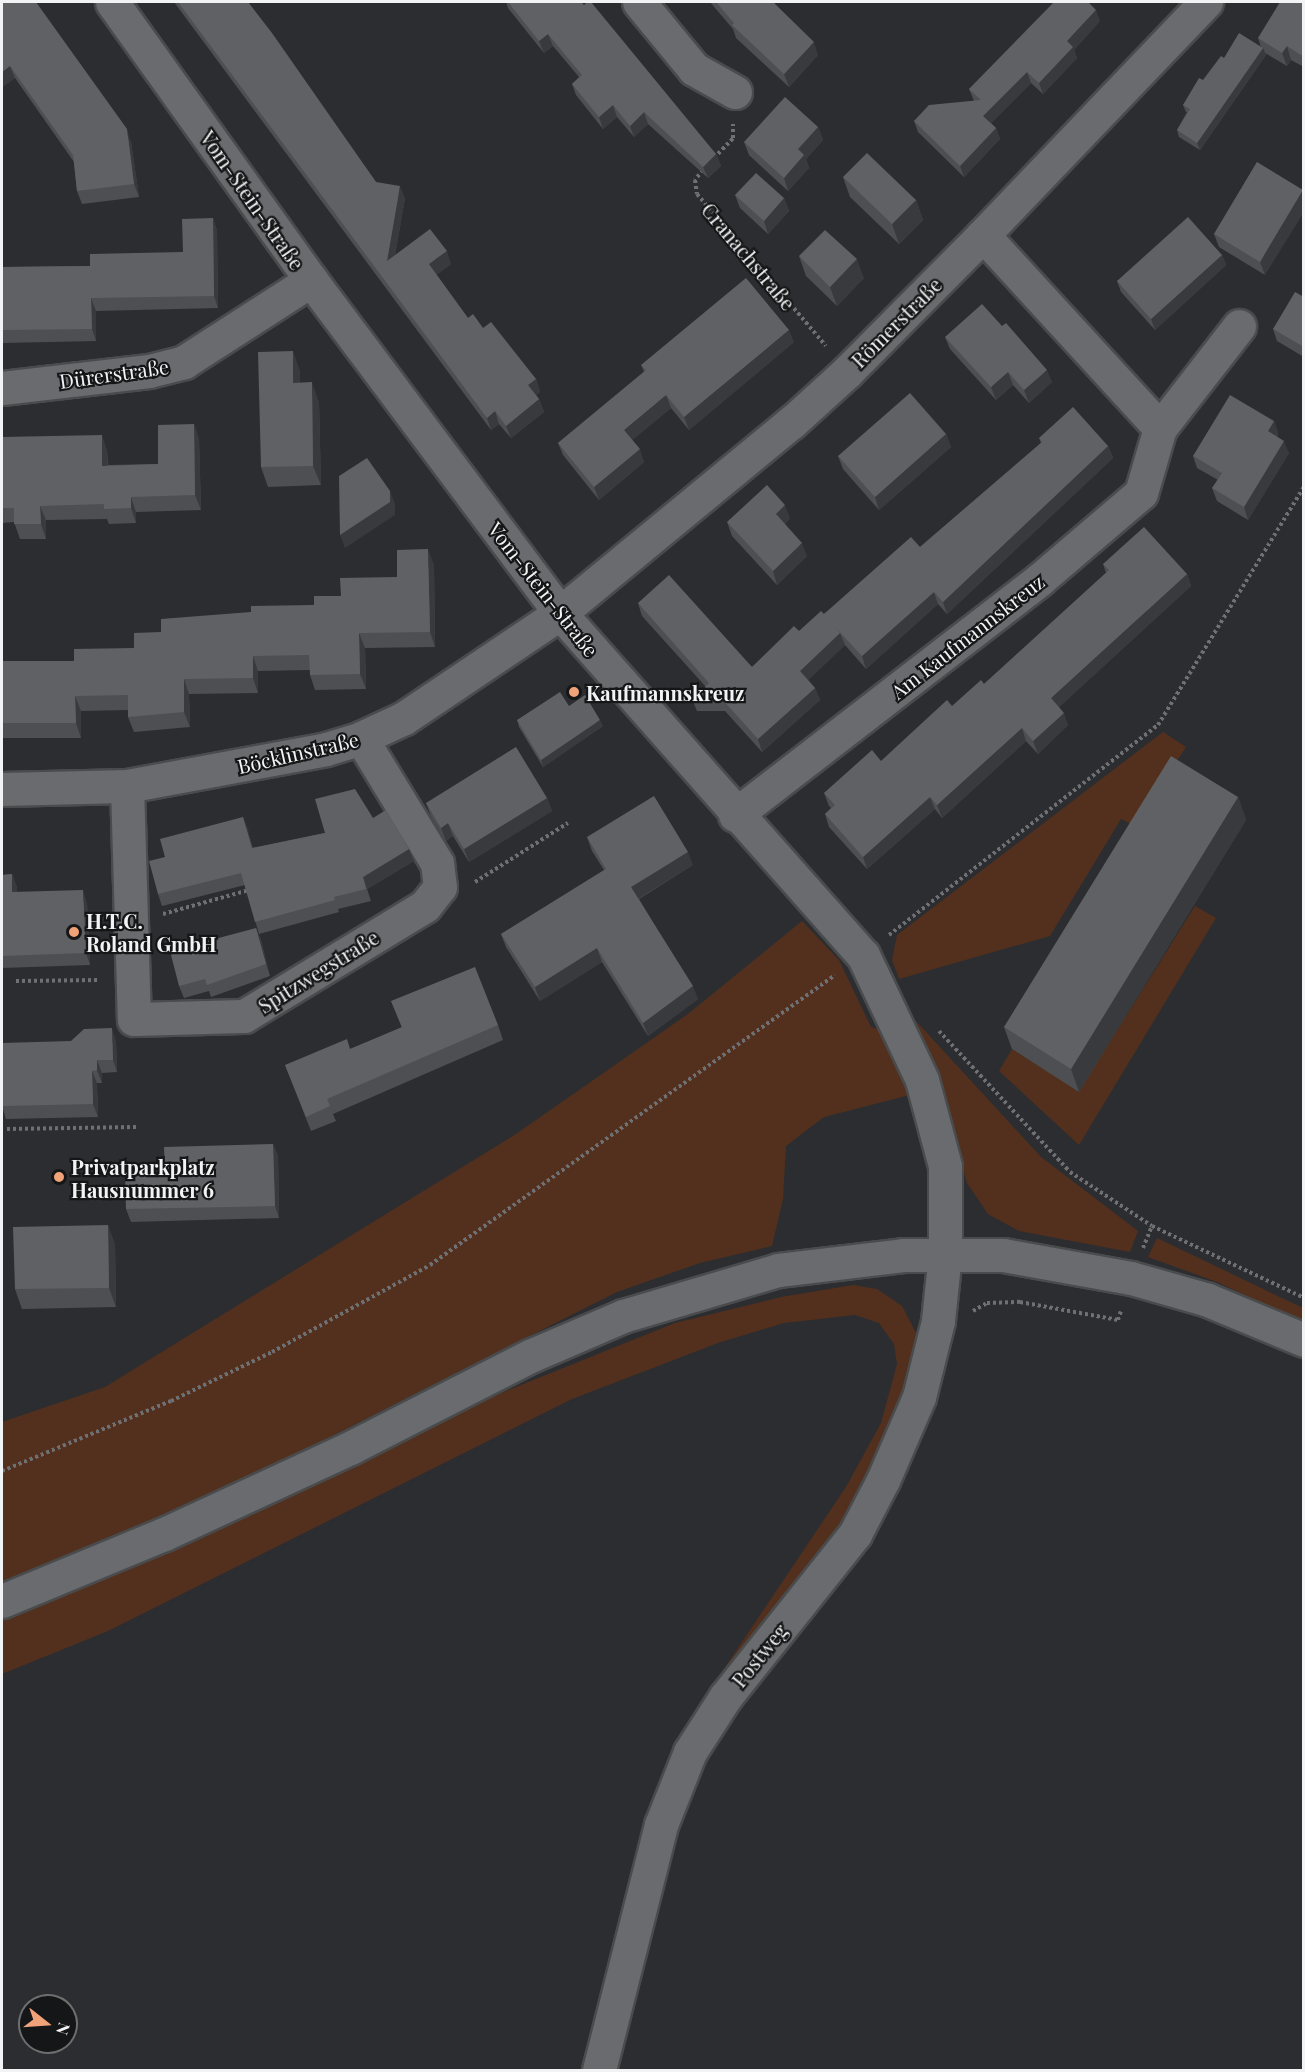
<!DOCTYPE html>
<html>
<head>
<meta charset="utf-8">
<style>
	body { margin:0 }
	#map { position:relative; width:1305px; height:2072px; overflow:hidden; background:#2c2d30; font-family:"Playfair Display",serif }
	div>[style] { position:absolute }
	.green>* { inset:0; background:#52301d }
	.path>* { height:4px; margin-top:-2px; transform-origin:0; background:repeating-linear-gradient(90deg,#6f7073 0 3px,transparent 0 6px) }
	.roads { filter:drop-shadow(2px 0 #494b4d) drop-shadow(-2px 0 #494b4d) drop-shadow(0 2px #494b4d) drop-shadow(0 -2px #494b4d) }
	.minor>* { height:33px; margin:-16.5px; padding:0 16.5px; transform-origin:16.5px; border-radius:16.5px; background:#696b6e }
	.wall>* { inset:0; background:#4e4f52 }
	.shaded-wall>* { inset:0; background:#393a3d }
	.building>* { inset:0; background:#606164 }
	.dots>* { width:16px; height:16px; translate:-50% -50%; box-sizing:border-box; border:3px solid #151617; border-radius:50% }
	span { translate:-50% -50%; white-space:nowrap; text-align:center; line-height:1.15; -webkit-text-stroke:4.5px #151617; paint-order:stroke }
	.street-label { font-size:20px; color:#f2f3f5 }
	.poi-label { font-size:20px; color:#f2f3f5; font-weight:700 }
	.left { translate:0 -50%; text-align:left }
	.frame { position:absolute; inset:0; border:3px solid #f2f3f5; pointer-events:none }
	.north { position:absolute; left:18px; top:1994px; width:60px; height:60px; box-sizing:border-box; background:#151617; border:2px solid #6d6e70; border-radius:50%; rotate:107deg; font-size:16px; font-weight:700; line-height:24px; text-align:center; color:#f2f3f5 }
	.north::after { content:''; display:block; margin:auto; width:21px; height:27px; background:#f0a278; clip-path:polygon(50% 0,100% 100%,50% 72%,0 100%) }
</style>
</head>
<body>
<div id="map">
	<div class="green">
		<div style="clip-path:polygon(1163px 732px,1186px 747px,1135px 826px,1121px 819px,1050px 936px,899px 979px,892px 960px,897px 935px)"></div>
		<div style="clip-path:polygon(1195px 906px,1216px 918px,1079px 1145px,999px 1071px,1012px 1049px,1079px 1091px)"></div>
		<div style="clip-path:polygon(802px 921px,839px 960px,871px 1027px,886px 1031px,910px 1095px,824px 1117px,786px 1146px,783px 1199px,772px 1246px,700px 1263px,617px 1292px,255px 1475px,2px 1584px,2px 1422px,105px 1387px,516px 1134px,688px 1014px)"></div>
		<div style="clip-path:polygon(916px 1021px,1041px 1157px,1138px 1231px,1130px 1252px,1019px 1231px,988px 1214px,967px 1183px,942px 1092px)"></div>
		<div style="clip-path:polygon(1157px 1238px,1303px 1308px,1303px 1323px,1217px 1282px,1148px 1257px)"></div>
		<div style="clip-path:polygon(853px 1285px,877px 1289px,902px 1306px,916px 1333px,915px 1365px,894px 1423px,853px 1506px,680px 1749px,699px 1706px,846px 1487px,881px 1423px,897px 1364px,894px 1344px,879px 1323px,855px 1315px,784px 1323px,718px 1343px,572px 1399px,108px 1631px,2px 1674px,2px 1621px,318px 1482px,489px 1398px,675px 1323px,781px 1297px)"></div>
	</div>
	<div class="path">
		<div style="left:714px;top:158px;width:28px;rotate:-46deg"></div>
		<div style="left:733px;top:138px;width:14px;rotate:-90deg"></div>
		<div style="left:703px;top:170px;width:13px;rotate:129deg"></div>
		<div style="left:695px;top:180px;width:14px;rotate:82deg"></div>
		<div style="left:697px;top:194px;width:199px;rotate:49.7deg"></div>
		<div style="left:475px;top:882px;width:110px;rotate:-32.4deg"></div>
		<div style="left:163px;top:914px;width:89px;rotate:-15.6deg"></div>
		<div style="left:889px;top:935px;width:341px;rotate:-38deg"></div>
		<div style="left:1158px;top:725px;width:279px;rotate:-58.5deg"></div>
		<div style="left:16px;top:981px;width:83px;rotate:-0.7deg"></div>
		<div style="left:939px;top:1031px;width:192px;rotate:47.1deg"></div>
		<div style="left:1070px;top:1172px;width:98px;rotate:33.4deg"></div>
		<div style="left:1152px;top:1226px;width:168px;rotate:25.3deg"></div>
		<div style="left:7px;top:1129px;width:129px;rotate:-0.9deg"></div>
		<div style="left:1143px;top:1248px;width:24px;rotate:-68deg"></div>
		<div style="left:973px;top:1311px;width:16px;rotate:-30deg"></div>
		<div style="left:987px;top:1303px;width:33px;rotate:-2deg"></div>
		<div style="left:1020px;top:1302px;width:100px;rotate:10.4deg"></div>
		<div style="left:1118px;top:1320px;width:9px;rotate:-72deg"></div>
		<div style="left:2px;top:1471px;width:183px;rotate:-22.5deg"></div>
		<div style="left:171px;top:1401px;width:112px;rotate:-25.9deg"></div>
		<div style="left:272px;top:1352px;width:180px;rotate:-28.8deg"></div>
		<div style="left:430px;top:1265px;width:498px;rotate:-35.6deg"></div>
	</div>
	<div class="roads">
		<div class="minor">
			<div style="left:112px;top:2px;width:342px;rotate:54.4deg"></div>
			<div style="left:311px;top:280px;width:416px;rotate:53.2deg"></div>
			<div style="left:560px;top:613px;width:457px;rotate:48.5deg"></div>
			<div style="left:863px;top:955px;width:138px;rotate:64.7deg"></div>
			<div style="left:922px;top:1080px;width:89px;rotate:75deg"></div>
			<div style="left:945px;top:1166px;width:88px;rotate:90deg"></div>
			<div style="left:945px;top:1254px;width:67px;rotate:96deg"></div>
			<div style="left:938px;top:1321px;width:78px;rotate:104deg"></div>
			<div style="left:919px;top:1397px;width:90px;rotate:113.4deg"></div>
			<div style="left:883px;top:1480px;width:61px;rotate:117.4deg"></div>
			<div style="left:855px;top:1534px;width:207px;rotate:128.5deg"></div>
			<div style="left:726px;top:1696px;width:67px;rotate:122.7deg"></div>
			<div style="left:690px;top:1752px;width:79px;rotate:111.7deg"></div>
			<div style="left:661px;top:1825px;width:253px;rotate:104.2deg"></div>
			<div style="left:639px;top:2px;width:87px;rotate:50.6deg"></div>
			<div style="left:694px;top:69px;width:47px;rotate:29.3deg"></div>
			<div style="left:983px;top:235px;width:262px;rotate:47.5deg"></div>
			<div style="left:2px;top:388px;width:148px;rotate:-6.6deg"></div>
			<div style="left:149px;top:371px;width:36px;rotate:-14deg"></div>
			<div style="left:184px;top:362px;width:151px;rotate:-32.8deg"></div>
			<div style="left:127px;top:786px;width:233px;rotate:88.3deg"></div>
			<div style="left:134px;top:1019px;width:110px;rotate:-1.6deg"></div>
			<div style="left:244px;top:1016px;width:212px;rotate:-31.3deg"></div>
			<div style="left:425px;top:906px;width:24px;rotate:-52deg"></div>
			<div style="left:440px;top:887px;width:24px;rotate:-97deg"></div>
			<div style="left:437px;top:863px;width:146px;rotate:-121.3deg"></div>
			<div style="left:2px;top:789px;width:125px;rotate:-1.4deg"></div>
			<div style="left:127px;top:786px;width:202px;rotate:-10.5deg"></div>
			<div style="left:326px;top:749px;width:37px;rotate:-17deg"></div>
			<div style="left:361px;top:738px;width:47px;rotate:-24.9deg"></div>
			<div style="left:404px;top:718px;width:188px;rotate:-33.9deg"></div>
			<div style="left:560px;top:613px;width:301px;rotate:-39.5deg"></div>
			<div style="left:792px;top:422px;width:74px;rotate:-42.3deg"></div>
			<div style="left:847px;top:372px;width:193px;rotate:-45.2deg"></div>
			<div style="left:983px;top:235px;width:323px;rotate:-46.3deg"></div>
			<div style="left:735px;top:815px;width:384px;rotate:-37.7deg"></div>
			<div style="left:1039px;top:580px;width:134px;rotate:-40.5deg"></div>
			<div style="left:1141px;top:493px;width:68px;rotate:-73.7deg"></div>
			<div style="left:1160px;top:428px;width:129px;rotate:-52.2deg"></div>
			<div style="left:2px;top:1601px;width:175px;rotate:-22.5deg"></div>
			<div style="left:164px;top:1534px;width:205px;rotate:-24.8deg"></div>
			<div style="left:350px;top:1448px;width:202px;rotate:-27.1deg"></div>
			<div style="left:530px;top:1356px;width:101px;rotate:-23.3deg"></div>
			<div style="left:623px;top:1316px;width:162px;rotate:-16.5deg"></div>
			<div style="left:778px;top:1270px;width:126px;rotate:-6.8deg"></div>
			<div style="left:903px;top:1255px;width:100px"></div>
			<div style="left:1003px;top:1255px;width:130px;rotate:10.2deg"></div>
			<div style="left:1131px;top:1278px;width:80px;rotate:15.9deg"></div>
			<div style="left:1208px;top:1300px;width:104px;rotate:22.6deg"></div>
		</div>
	</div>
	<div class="wall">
		<div style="clip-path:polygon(2px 2px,131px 142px,139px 197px,82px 204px,77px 191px,74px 162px,15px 78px,2px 87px)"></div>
		<div style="clip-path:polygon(174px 2px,248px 2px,376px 182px,405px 198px,395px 255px,451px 264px,436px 275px,468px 318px,483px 328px,536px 379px,540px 392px,536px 395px,539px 399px,544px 412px,511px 438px,499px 424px,491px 430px)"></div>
		<div style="clip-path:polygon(506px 2px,581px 2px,716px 154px,721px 166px,708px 178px,648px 124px,634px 137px,617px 117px,603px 129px,576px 95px,572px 84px,579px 77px,553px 46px,544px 53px,508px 8px)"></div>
		<div style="clip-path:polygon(710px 2px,773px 2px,818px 55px,789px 87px,736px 38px,733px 29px)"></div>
		<div style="clip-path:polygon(1304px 2px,1304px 67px,1291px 60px,1287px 66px,1265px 53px,1266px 55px,1200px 150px,1179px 137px,1177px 130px,1187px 112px,1186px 112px,1183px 105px,1224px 58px,1261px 47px,1258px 38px)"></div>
		<div style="clip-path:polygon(1100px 21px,1074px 50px,1077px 58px,1043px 94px,1031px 83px,991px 123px,996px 128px,1000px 139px,964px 177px,918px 132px,914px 121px,974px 101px,969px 89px)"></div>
		<div style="clip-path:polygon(818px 127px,823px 140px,806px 159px,809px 168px,788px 191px,749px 155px,744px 142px)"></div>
		<div style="clip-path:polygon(1257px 162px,1265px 275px,1219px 247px,1214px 234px)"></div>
		<div style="clip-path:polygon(843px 177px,916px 200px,923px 220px,899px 244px,850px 197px)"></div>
		<div style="clip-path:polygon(735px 195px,784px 198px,789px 211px,768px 234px,740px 208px)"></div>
		<div style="clip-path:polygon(213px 218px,217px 231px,218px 308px,96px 311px,96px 341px,2px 343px,2px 267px,90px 266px,183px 252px)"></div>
		<div style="clip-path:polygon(1222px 255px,1226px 265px,1155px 330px,1121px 292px,1117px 281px)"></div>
		<div style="clip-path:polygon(799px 256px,864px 278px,837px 306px,806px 276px)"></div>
		<div style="clip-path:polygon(1304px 297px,1304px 357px,1277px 341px,1273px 329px)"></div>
		<div style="clip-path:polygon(1002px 326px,1052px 382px,1029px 403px,1013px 385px,996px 400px,950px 349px,945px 337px)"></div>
		<div style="clip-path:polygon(794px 342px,689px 430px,671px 408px,632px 440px,644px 462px,599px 500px,563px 455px,558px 443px,644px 372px,641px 365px)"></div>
		<div style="clip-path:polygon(300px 371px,300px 383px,319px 402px,321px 485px,268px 487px,261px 467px)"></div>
		<div style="clip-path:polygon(1274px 421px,1278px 433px,1277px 436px,1289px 453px,1248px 520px,1217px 501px,1212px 488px,1218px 480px,1197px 468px,1193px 456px)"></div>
		<div style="clip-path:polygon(194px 424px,199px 439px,201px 510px,136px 512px,136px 523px,109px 524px,107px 519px,46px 520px,46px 539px,20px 539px,14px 522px,2px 523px,2px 437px,107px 450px,108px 465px,158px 464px)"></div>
		<div style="clip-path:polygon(946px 434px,951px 447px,879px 510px,843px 469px,838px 456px)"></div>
		<div style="clip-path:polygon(1039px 438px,1108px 446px,1113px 458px,947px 614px,938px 604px,866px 669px,845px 645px,808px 680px,815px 688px,820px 700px,762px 752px,725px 711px,697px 711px,692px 699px,706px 687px,642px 616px,638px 603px,752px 667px,799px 631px,920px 547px,1041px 443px)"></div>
		<div style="clip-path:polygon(790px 518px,785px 524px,807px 556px,777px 585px,732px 536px,727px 522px)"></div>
		<div style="clip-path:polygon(1103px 564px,1187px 574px,1191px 586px,1059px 707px,1068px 725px,1038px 754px,1026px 741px,942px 818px,935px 809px,867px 869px,829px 827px,825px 814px,831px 808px,829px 806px,824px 793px,881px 761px,984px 684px,1106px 573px)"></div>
		<div style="clip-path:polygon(434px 565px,435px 647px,365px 648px,366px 689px,315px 690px,310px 675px,310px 670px,258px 671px,258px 693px,189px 694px,190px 727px,134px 732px,128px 717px,128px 710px,81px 711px,81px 738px,2px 738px,2px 661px,74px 661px,134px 648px,161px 632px,251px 612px,314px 605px)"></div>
		<div style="clip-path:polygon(569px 706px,603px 726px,543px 767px,519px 727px,517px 720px)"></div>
		<div style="clip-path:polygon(1238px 797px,1246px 820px,1079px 1092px,1012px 1049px,1004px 1027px)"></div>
		<div style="clip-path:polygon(547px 798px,552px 811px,469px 862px,453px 836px,446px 841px,431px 816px,426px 803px)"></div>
		<div style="clip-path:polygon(243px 817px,253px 848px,325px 833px,373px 818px,409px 849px,414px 861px,367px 889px,371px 901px,338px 909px,339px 912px,259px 934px,245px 885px,162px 906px,158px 894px,165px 857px)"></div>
		<div style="clip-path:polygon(587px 837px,693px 865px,639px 899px,698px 999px,648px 1036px,602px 962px,540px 1001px,506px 947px,501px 934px,604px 870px,592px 851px)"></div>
		<div style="clip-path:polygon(12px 874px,17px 887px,17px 892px,87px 903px,90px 965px,2px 968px,2px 875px)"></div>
		<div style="clip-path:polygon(256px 928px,261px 940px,270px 976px,211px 997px,209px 991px,184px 998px,179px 986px)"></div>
		<div style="clip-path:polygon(391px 1001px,498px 1025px,503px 1040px,333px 1114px,336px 1121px,311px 1131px,285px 1065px,350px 1049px,402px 1028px)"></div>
		<div style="clip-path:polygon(116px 1041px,117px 1072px,102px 1073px,102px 1083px,97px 1083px,98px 1117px,6px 1119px,2px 1106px)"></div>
		<div style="clip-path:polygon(273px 1144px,278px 1156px,279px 1218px,131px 1222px,126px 1209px,165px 1174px)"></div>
		<div style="clip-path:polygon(108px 1225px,115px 1245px,116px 1307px,22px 1309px,15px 1289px)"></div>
	</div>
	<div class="shaded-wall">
		<div style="clip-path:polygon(1096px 10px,1100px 21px,1074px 50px,1077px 58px,1043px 94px,1039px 83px,1067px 41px)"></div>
		<div style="clip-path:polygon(548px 34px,553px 46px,544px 53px,539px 41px)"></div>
		<div style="clip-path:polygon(814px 42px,818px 55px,789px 87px,784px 74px)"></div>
		<div style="clip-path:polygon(1287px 46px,1291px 60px,1287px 66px,1282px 53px)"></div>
		<div style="clip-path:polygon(1263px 48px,1266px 55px,1200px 150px,1197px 143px)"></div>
		<div style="clip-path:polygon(10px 66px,15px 78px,2px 87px,2px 72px)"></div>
		<div style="clip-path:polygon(1027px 72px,1031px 83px,987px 127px,983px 116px)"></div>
		<div style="clip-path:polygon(613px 105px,617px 117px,603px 129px,599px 117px)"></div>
		<div style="clip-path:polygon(644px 112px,648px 124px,634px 137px,630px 126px)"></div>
		<div style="clip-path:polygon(818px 127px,823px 140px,806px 159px,809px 168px,788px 191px,784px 178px,798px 149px)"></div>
		<div style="clip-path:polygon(996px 128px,1000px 139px,964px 177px,960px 166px)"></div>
		<div style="clip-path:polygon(127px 129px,131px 142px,139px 197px,134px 184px)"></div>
		<div style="clip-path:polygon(716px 154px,721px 166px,708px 178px,703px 167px)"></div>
		<div style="clip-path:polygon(400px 186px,405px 198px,392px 273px,387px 261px)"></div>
		<div style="clip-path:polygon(1303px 190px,1304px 212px,1265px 275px,1260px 262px)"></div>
		<div style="clip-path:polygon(784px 198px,789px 211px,768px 234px,764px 221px)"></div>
		<div style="clip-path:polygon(916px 200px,923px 220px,899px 244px,892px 224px)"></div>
		<div style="clip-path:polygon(213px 218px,217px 231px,218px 308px,214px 296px)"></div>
		<div style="clip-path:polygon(447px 251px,451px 264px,434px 277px,429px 264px)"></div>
		<div style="clip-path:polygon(1222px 255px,1226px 265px,1155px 330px,1151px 319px)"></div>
		<div style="clip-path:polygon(857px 259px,864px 278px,837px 306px,830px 287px)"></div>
		<div style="clip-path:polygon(91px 298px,96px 311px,96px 341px,92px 329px)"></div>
		<div style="clip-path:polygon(789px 330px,794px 342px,689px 430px,684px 417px)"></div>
		<div style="clip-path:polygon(293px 351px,300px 371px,300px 402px,293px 383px)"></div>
		<div style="clip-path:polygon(1047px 370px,1052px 382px,1029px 403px,1024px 390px)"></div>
		<div style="clip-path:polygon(1008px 372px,1013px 385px,996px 400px,991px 387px)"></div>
		<div style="clip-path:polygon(536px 379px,540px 392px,533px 398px,528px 385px)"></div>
		<div style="clip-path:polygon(312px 382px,319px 402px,321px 485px,313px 466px)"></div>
		<div style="clip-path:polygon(666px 395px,671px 408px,629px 443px,624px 430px)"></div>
		<div style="clip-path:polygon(539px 399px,544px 412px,511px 438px,506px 426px)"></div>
		<div style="clip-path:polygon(495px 411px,499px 424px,491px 430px,487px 418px)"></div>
		<div style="clip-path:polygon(1274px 421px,1278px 433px,1272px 443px,1268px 431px)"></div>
		<div style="clip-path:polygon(194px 424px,199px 439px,201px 510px,195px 495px)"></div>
		<div style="clip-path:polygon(946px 434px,951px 447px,879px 510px,875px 497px)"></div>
		<div style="clip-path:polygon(102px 435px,107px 450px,108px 480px,102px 466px)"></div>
		<div style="clip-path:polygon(1284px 441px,1289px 453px,1248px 520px,1244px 507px)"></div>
		<div style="clip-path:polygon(1108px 446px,1113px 458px,947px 614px,943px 602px)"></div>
		<div style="clip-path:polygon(640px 449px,644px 462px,599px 500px,594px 487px)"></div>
		<div style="clip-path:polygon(390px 491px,395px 504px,395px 515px,345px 548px,340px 535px)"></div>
		<div style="clip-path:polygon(131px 497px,136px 512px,136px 523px,131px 508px)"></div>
		<div style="clip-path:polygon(785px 505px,790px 518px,781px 528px,776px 514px)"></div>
		<div style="clip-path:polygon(40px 506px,46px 520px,46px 539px,41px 524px)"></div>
		<div style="clip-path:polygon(802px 543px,807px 556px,777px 585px,773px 571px)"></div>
		<div style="clip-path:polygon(428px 549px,434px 565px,435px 647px,430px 632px)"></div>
		<div style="clip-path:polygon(1187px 574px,1191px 586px,1055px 711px,1051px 698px)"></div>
		<div style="clip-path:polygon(934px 592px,938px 604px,866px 669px,862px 656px)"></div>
		<div style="clip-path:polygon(359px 633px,365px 648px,366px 689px,360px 674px)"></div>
		<div style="clip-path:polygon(840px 633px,845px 645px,805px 683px,800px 671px)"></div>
		<div style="clip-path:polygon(253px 656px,258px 671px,258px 693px,253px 678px)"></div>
		<div style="clip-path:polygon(184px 679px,189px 694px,190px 727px,184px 712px)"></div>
		<div style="clip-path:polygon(815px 688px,820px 700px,762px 752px,758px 739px)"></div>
		<div style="clip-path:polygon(75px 696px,81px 711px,81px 738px,76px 723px)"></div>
		<div style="clip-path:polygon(1064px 713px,1068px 725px,1038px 754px,1033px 741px)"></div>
		<div style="clip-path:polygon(600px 720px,603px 726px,543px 767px,541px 760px)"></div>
		<div style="clip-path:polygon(1022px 728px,1026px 741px,942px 818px,937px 805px)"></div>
		<div style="clip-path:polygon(930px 797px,935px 809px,867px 869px,863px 857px)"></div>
		<div style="clip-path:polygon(1238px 797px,1246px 820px,1079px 1092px,1071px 1069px)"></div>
		<div style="clip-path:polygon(547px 798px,552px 811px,469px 862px,464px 849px)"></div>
		<div style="clip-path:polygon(243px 817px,248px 829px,256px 861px,252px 848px)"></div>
		<div style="clip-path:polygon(448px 823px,453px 836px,446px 841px,441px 828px)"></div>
		<div style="clip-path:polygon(409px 849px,414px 861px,367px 889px,371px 901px,363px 877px)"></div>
		<div style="clip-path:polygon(688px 852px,693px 865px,636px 900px,631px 887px)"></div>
		<div style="clip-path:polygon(12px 874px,17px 887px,17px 904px,12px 892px)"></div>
		<div style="clip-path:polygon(83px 890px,87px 903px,90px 965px,86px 953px)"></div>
		<div style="clip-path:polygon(256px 928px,261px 940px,270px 976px,266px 964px)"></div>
		<div style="clip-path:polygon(597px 948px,602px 962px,540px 1001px,535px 987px)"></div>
		<div style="clip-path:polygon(693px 986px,698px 999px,648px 1036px,643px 1023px)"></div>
		<div style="clip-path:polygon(112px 1028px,116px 1041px,117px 1072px,113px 1060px)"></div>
		<div style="clip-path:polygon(97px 1060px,102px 1073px,102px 1083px,97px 1070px)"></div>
		<div style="clip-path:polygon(92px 1071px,97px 1083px,98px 1117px,93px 1104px)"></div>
		<div style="clip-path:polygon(273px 1144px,278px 1156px,279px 1218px,275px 1206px)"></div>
		<div style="clip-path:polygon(108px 1225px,115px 1245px,116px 1307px,109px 1288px)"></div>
	</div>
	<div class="building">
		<div style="clip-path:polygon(2px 2px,36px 2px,127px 129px,134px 184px,77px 191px,73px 155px,10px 66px,2px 72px)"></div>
		<div style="clip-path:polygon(178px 2px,248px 2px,272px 33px,376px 182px,400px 186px,387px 261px,430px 229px,447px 251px,429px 264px,468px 318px,473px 314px,483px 328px,491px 322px,536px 379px,528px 385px,539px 399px,506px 426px,495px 411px,487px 418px)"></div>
		<div style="clip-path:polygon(508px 2px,581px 2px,584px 5px,587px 2px,591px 2px,716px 154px,703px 167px,644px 112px,630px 126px,613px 105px,599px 117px,572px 84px,582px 75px,548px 34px,539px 41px)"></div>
		<div style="clip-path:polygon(716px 2px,773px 2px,814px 42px,784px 74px,732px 25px,734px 23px)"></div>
		<div style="clip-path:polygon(1054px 2px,1088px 2px,1096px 10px,1067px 41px,1073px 47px,1039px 83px,1027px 72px,983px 116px,996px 128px,960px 166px,914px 121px,929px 105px,981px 100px,969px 89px)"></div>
		<div style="clip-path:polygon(1280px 2px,1304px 2px,1304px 57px,1287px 46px,1282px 53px,1258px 38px)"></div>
		<div style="clip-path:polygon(1239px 33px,1263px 48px,1197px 143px,1177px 130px,1190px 109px,1183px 105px,1199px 78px,1203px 80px,1221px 56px,1224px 58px)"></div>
		<div style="clip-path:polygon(785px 97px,818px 127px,798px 149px,804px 155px,784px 178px,744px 142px)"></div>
		<div style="clip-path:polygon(867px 153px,916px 200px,892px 224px,843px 177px)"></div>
		<div style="clip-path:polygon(1257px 162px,1303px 190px,1260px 262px,1214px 234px)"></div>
		<div style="clip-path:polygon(756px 173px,784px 198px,764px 221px,735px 195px)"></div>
		<div style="clip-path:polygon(1188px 217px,1222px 255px,1151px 319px,1117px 281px)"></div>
		<div style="clip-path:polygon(213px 218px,214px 296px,91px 298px,92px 329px,2px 330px,2px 267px,90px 266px,90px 254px,183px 252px,182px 219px)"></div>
		<div style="clip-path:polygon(825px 230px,857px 259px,830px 287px,799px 256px)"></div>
		<div style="clip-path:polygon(746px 278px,789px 330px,684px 417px,666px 395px,624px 430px,640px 449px,594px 487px,558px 443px,646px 370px,641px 365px)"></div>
		<div style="clip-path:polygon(1295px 292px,1304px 297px,1304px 347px,1273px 329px)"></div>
		<div style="clip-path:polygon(982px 304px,1002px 326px,1006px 323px,1047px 370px,1024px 390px,1008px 372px,991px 387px,945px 337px)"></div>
		<div style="clip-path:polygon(293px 351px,293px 383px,312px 382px,313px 466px,261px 467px,258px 352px)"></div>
		<div style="clip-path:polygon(910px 393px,946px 434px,875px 497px,838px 456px)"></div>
		<div style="clip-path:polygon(1230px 395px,1274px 421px,1268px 431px,1284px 441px,1244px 507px,1212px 488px,1222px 473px,1193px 456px)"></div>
		<div style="clip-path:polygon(1073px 407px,1108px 446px,943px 602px,934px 592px,862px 656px,834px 626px,840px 633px,800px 671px,815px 688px,758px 739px,721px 698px,692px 699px,709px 683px,638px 603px,669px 575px,752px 667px,794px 626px,799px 631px,821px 611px,824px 614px,911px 537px,920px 547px,1042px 442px,1039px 438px)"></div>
		<div style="clip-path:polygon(194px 424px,195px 495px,131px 497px,131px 508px,104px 509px,104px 504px,40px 506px,41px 524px,14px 524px,14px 508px,2px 508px,2px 437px,102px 435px,102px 466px,158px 464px,158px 425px)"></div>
		<div style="clip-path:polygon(367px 458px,390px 491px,390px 502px,340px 535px,339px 476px)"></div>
		<div style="clip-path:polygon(767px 485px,785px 505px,776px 514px,802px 543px,773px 571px,727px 522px)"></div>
		<div style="clip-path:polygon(1144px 527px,1187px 574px,1051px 698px,1064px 713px,1033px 741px,1022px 728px,937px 805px,930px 797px,863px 857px,825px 814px,835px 805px,824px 793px,872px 750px,881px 761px,947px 700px,952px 706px,981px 680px,984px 684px,1109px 570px,1103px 564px)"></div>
		<div style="clip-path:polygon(428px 549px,430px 632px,359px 633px,360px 674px,310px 675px,309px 655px,253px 656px,253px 678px,184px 679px,184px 712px,128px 717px,128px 695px,75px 696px,76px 723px,2px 723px,2px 661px,74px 661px,74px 649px,134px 648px,134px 633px,161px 632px,161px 619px,251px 612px,251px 606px,314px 605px,314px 596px,341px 596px,340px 578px,397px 577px,397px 550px)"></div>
		<div style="clip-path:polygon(560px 692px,569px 706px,585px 695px,600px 720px,541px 760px,517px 720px)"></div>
		<div style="clip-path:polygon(516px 747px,547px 798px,464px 849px,448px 823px,441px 828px,426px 803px)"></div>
		<div style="clip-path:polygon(1171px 756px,1238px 797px,1071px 1069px,1004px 1027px)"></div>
		<div style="clip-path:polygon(355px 789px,373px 818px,386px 810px,409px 849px,363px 877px,366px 889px,334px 897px,335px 900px,255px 922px,241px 873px,158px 894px,149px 861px,165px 857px,160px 839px,243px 817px,252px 848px,325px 833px,315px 799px)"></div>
		<div style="clip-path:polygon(654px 796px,688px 852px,631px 887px,693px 986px,643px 1023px,597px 948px,535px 987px,501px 934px,606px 869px,587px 837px)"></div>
		<div style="clip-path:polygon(12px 874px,12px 892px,83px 890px,86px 953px,2px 956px,2px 875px)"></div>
		<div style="clip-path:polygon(256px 928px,266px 964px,207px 985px,205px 979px,179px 986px,170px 951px)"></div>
		<div style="clip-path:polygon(475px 967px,498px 1025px,327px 1099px,330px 1106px,306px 1117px,285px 1065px,347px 1039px,350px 1049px,402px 1027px,391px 1001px)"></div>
		<div style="clip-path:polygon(112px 1028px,113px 1060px,97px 1060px,97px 1070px,92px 1071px,93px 1104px,2px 1106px,2px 1043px,71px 1041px,84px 1029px)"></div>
		<div style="clip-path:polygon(273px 1144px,275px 1206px,126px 1209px,125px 1175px,165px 1174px,164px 1147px)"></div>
		<div style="clip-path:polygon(108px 1225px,109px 1288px,15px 1289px,13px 1227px)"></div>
	</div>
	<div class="dots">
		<div style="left:574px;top:692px;background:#f0a278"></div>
		<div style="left:74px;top:932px;background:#f0a278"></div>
		<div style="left:59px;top:1177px;background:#f0a278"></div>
	</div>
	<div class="street-label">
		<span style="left:253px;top:200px;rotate:55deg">Vom-Stein-Straße</span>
		<span style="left:749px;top:256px;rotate:50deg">Cranachstraße</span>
		<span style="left:896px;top:322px;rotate:-45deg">Römerstraße</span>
		<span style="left:114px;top:373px;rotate:-8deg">Dürerstraße</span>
		<span style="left:544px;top:589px;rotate:52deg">Vom-Stein-Straße</span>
		<span style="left:967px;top:636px;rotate:-38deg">Am Kaufmannskreuz</span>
		<span style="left:298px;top:752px;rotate:-13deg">Böcklinstraße</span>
		<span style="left:318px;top:971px;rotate:-32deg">Spitzwegstraße</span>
		<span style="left:759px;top:1655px;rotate:-51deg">Postweg</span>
	</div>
	<div class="poi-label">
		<span class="left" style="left:586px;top:692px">Kaufmannskreuz</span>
		<span class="left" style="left:86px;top:932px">H.T.C.<br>Roland GmbH</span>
		<span class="left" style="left:71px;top:1178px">Privatparkplatz<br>Hausnummer 6</span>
	</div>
	<div class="frame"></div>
	<div class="north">N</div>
</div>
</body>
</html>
